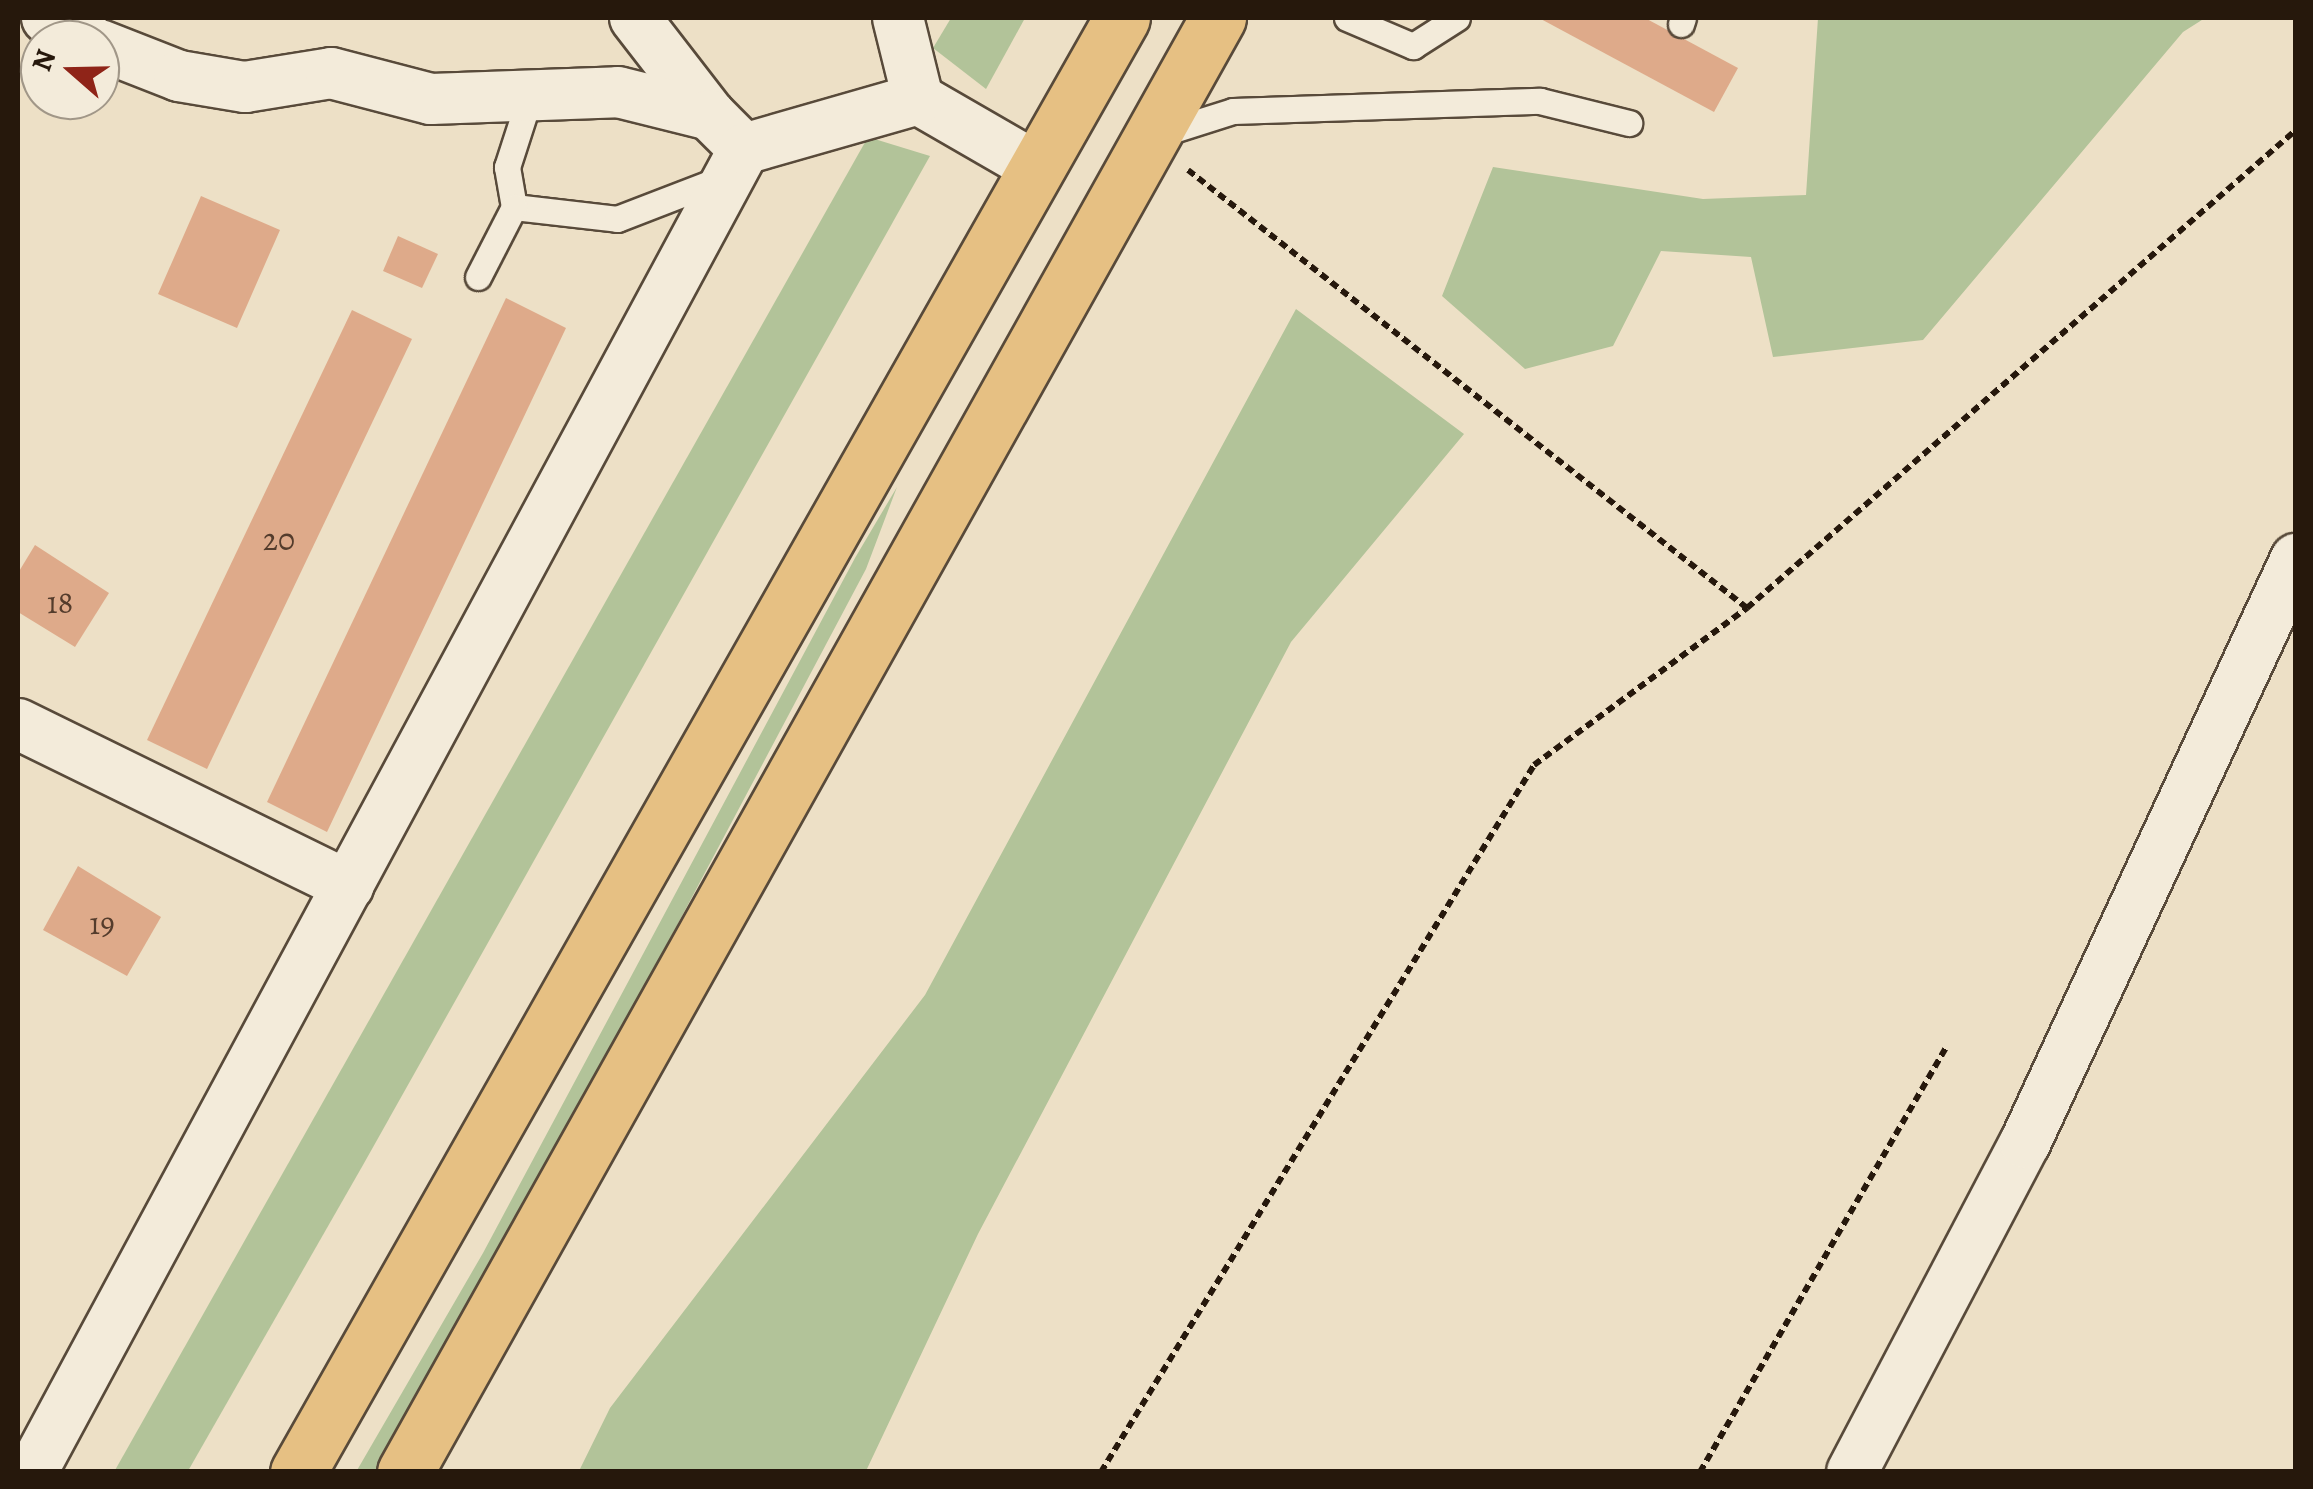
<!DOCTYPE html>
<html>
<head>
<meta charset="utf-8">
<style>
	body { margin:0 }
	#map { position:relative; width:2313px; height:1489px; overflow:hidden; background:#ede0c6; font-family:Alegreya,serif }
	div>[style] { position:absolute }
	.green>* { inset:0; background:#b2c399 }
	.building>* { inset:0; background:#deaa8a }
	.path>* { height:6px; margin-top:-3px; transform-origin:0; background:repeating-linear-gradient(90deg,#26180c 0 8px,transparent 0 13px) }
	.roads { filter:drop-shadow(2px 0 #584a3a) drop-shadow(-2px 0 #584a3a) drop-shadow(0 2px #584a3a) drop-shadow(0 -2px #584a3a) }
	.service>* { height:25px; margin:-12.5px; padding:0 12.5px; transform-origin:12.5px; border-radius:12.5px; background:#f3ebda }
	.minor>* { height:50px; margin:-25px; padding:0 25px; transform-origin:25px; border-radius:25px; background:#f3ebda }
	.trunk>* { height:55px; margin:-27.5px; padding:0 27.5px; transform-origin:27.5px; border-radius:27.5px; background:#e6c083 }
	span { translate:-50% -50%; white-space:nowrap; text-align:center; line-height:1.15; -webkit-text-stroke:9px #f3ebda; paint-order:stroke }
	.number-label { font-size:32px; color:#543c2c }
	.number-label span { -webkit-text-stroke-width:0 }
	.frame { position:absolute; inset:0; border:20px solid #26180c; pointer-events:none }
	.north { position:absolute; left:20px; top:20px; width:100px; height:100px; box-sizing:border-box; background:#f3ebda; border:2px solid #a19788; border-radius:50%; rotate:290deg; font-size:28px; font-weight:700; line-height:40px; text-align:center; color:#26180c }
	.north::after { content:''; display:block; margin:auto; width:35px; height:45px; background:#8f2418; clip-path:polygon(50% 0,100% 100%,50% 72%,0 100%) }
</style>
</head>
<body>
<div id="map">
	<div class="green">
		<div style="clip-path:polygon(951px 18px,1025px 18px,986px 89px,933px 48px)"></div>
		<div style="clip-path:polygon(1818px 18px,2205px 18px,2183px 32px,1923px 340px,1773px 357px,1751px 257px,1661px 251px,1613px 346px,1525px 369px,1442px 296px,1493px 167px,1703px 199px,1806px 195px)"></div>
		<div style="clip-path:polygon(868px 137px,930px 156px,363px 1165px,188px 1471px,114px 1472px)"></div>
		<div style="clip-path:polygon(1296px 309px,1464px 434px,1291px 642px,978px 1234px,866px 1471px,579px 1471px,610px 1408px,925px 995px)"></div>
		<div style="clip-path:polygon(897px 487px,866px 569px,500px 1259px,378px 1471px,356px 1472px,483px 1253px,855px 558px)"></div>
	</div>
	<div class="building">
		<div style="clip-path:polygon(1539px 18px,1645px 18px,1738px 68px,1714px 112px)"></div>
		<div style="clip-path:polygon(201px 196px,280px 230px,237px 328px,158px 294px)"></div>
		<div style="clip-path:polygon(398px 236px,438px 254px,422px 288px,383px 271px)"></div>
		<div style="clip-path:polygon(506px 298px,566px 328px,327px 832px,267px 802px)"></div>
		<div style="clip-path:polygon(352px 310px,412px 339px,207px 769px,147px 740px)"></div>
		<div style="clip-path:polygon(35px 545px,109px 593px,75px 647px,18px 612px,18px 573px)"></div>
		<div style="clip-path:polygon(78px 866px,161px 917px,127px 976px,43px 930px)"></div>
	</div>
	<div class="path">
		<div style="left:1188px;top:170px;width:710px;rotate:38.08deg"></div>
		<div style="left:1747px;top:608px;width:728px;rotate:-41.05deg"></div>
		<div style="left:1101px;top:1472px;width:829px;rotate:-58.51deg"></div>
		<div style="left:1534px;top:765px;width:265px;rotate:-36.4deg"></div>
		<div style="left:1700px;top:1472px;width:492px;rotate:-59.9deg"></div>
	</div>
	<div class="roads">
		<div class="service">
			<div style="left:1347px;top:18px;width:72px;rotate:23deg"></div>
			<div style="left:1413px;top:46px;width:52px;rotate:-32.5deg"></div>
			<div style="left:1681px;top:24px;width:6px;rotate:-72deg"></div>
			<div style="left:530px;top:96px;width:75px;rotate:107.9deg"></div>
			<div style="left:507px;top:167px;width:41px;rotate:80.1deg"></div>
			<div style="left:514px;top:207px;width:104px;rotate:6.6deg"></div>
			<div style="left:617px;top:219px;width:117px;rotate:-21.1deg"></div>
			<div style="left:1157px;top:135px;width:80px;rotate:-17.5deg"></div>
			<div style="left:1233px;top:111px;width:307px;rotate:-1.9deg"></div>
			<div style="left:1540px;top:101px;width:92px;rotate:13.9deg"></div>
			<div style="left:478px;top:277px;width:79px;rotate:-62.8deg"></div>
		</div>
		<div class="minor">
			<div style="left:47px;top:18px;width:48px;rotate:27.1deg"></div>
			<div style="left:635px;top:18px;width:123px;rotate:52.3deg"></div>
			<div style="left:898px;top:18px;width:83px;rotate:76.1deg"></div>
			<div style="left:918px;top:99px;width:140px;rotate:30deg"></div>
			<div style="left:100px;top:45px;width:85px;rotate:21.4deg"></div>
			<div style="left:179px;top:76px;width:67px;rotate:9.5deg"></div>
			<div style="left:245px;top:87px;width:87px;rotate:-9.2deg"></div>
			<div style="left:331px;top:73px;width:103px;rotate:14.6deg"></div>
			<div style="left:431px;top:99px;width:187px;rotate:-2.1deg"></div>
			<div style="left:618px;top:92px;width:95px;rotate:14deg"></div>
			<div style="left:710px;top:115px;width:48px;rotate:45deg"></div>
			<div style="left:18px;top:724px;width:368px;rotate:26.1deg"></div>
			<div style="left:32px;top:1472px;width:1502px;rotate:-61.71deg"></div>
			<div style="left:744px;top:149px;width:181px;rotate:-16deg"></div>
			<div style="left:1852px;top:1472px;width:372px;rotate:-62.3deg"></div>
			<div style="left:2025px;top:1143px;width:644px;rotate:-65.11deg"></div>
		</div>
		<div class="trunk">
			<div style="left:298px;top:1472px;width:1671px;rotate:-60.46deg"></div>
			<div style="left:405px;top:1472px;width:1666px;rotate:-60.79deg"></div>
		</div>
	</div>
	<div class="number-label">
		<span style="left:279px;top:539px">20</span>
		<span style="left:60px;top:602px">18</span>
		<span style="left:102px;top:923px">19</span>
	</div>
	<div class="frame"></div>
	<div class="north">N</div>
</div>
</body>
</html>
